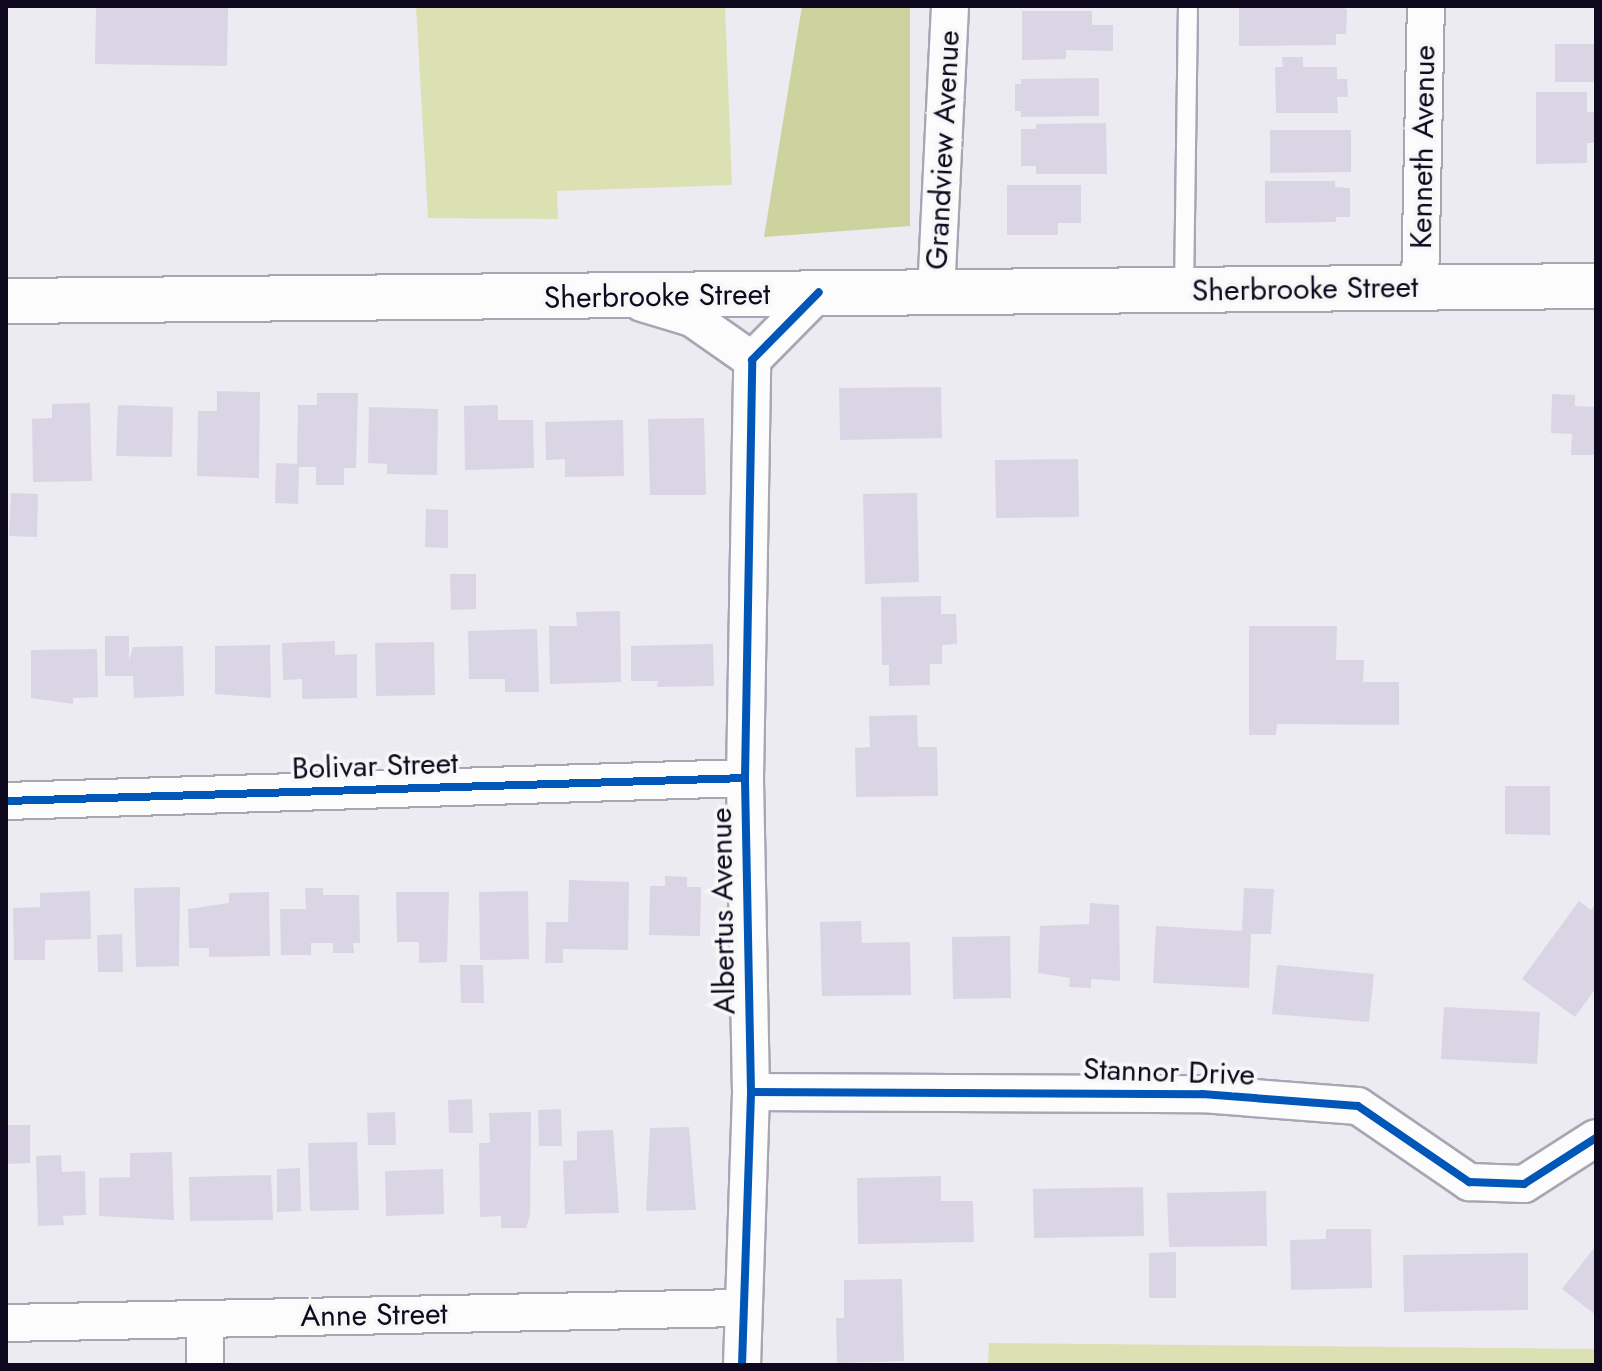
<!DOCTYPE html>
<html>
<head>
<meta charset="utf-8">
<style>
	body { margin:0 }
	#map { position:relative; width:1602px; height:1371px; overflow:hidden; background:#ecebf2; font-family:Jost,sans-serif }
	div>[style] { position:absolute }
	.green>* { inset:0; background:#dbe1b2 }
	.forest>* { inset:0; background:#cdd39e }
	.building>* { inset:0; background:#d9d5e5 }
	.roads { filter:drop-shadow(2px 0 #a9a6b4) drop-shadow(-2px 0 #a9a6b4) drop-shadow(0 2px #a9a6b4) drop-shadow(0 -2px #a9a6b4) }
	.lane>* { height:18px; margin:-9px; padding:0 9px; transform-origin:9px; border-radius:9px; background:#fcfcfd }
	.street>* { height:36px; margin:-18px; padding:0 18px; transform-origin:18px; border-radius:18px; background:#fcfcfd }
	.secondary>* { height:44px; margin:-22px; padding:0 22px; transform-origin:22px; border-radius:22px; background:#fcfcfd }
	.cycleway>* { height:8px; margin:-4px; padding:0 4px; transform-origin:4px; border-radius:4px; background:#0057b8 }
	span { translate:-50% -50%; white-space:nowrap; text-align:center; line-height:1.15; -webkit-text-stroke:7px #f7f7f7; paint-order:stroke }
	.street-label { font-size:30px; color:#0f091f }
	.frame { position:absolute; inset:0; border:8px solid #0f091f; pointer-events:none }
</style>
</head>
<body>
<div id="map">
	<div class="green">
		<div style="clip-path:polygon(416px 6px,725px 6px,732px 185px,557px 191px,558px 219px,428px 218px)"></div>
		<div style="clip-path:polygon(989px 1343px,1596px 1349px,1596px 1365px,988px 1365px)"></div>
	</div>
	<div class="forest">
		<div style="clip-path:polygon(802px 6px,910px 6px,910px 226px,764px 237px)"></div>
	</div>
	<div class="building">
		<div style="clip-path:polygon(96px 6px,228px 6px,227px 66px,95px 64px)"></div>
		<div style="clip-path:polygon(1239px 6px,1336px 6px,1347px 9px,1346px 34px,1336px 34px,1336px 45px,1239px 46px)"></div>
		<div style="clip-path:polygon(1022px 11px,1092px 11px,1092px 25px,1113px 25px,1113px 51px,1066px 50px,1066px 59px,1022px 60px)"></div>
		<div style="clip-path:polygon(1555px 44px,1596px 44px,1596px 82px,1555px 82px)"></div>
		<div style="clip-path:polygon(1282px 57px,1303px 57px,1303px 67px,1337px 67px,1337px 79px,1347px 79px,1348px 97px,1337px 97px,1338px 113px,1276px 113px,1275px 67px,1283px 67px)"></div>
		<div style="clip-path:polygon(1099px 78px,1099px 116px,1021px 117px,1021px 111px,1015px 111px,1015px 84px,1021px 84px,1021px 79px)"></div>
		<div style="clip-path:polygon(1536px 92px,1587px 92px,1587px 112px,1595px 112px,1594px 143px,1587px 143px,1587px 163px,1536px 164px)"></div>
		<div style="clip-path:polygon(1106px 123px,1107px 174px,1036px 174px,1036px 166px,1021px 166px,1021px 129px,1036px 129px,1036px 124px)"></div>
		<div style="clip-path:polygon(1270px 130px,1351px 130px,1351px 172px,1270px 173px)"></div>
		<div style="clip-path:polygon(1265px 181px,1335px 181px,1335px 187px,1350px 188px,1350px 217px,1336px 217px,1336px 222px,1265px 223px)"></div>
		<div style="clip-path:polygon(1007px 185px,1081px 185px,1081px 223px,1058px 223px,1058px 235px,1007px 235px)"></div>
		<div style="clip-path:polygon(941px 387px,942px 438px,840px 440px,839px 388px)"></div>
		<div style="clip-path:polygon(217px 391px,260px 392px,259px 478px,197px 476px,198px 411px,217px 411px)"></div>
		<div style="clip-path:polygon(317px 393px,358px 393px,356px 468px,344px 468px,344px 485px,316px 485px,316px 467px,299px 467px,298px 504px,275px 503px,276px 463px,297px 464px,298px 405px,317px 405px)"></div>
		<div style="clip-path:polygon(1552px 394px,1575px 395px,1575px 406px,1596px 407px,1596px 455px,1571px 455px,1572px 434px,1551px 433px)"></div>
		<div style="clip-path:polygon(90px 403px,92px 481px,33px 482px,32px 419px,52px 418px,52px 404px)"></div>
		<div style="clip-path:polygon(118px 405px,173px 407px,172px 457px,116px 456px)"></div>
		<div style="clip-path:polygon(498px 405px,498px 420px,533px 420px,534px 468px,465px 470px,464px 406px)"></div>
		<div style="clip-path:polygon(369px 407px,438px 409px,437px 475px,387px 474px,387px 464px,368px 463px)"></div>
		<div style="clip-path:polygon(704px 418px,706px 495px,650px 495px,648px 419px)"></div>
		<div style="clip-path:polygon(623px 420px,624px 476px,565px 477px,565px 459px,546px 460px,545px 422px)"></div>
		<div style="clip-path:polygon(1078px 459px,1079px 517px,996px 518px,995px 460px)"></div>
		<div style="clip-path:polygon(11px 493px,38px 494px,37px 537px,9px 536px)"></div>
		<div style="clip-path:polygon(917px 493px,919px 582px,865px 584px,863px 494px)"></div>
		<div style="clip-path:polygon(426px 509px,448px 510px,448px 548px,425px 547px)"></div>
		<div style="clip-path:polygon(450px 574px,476px 574px,476px 609px,451px 610px)"></div>
		<div style="clip-path:polygon(941px 596px,941px 614px,956px 614px,957px 644px,942px 645px,942px 664px,930px 664px,930px 685px,889px 686px,889px 665px,882px 665px,881px 597px)"></div>
		<div style="clip-path:polygon(620px 611px,621px 682px,550px 684px,549px 626px,577px 626px,576px 612px)"></div>
		<div style="clip-path:polygon(1249px 626px,1337px 626px,1336px 660px,1364px 660px,1363px 682px,1399px 682px,1399px 725px,1277px 724px,1276px 735px,1249px 735px)"></div>
		<div style="clip-path:polygon(537px 629px,539px 692px,505px 692px,505px 679px,469px 679px,468px 631px)"></div>
		<div style="clip-path:polygon(105px 636px,129px 636px,129px 661px,133px 647px,183px 646px,184px 696px,134px 698px,133px 676px,105px 676px)"></div>
		<div style="clip-path:polygon(335px 641px,335px 655px,357px 654px,357px 698px,302px 699px,302px 679px,283px 680px,282px 643px)"></div>
		<div style="clip-path:polygon(434px 642px,435px 695px,376px 696px,375px 643px)"></div>
		<div style="clip-path:polygon(713px 644px,714px 686px,657px 687px,658px 681px,631px 681px,631px 646px)"></div>
		<div style="clip-path:polygon(270px 645px,271px 698px,215px 694px,215px 646px)"></div>
		<div style="clip-path:polygon(97px 649px,98px 697px,73px 698px,73px 704px,31px 698px,31px 650px)"></div>
		<div style="clip-path:polygon(917px 715px,918px 747px,937px 747px,938px 796px,856px 797px,855px 748px,870px 747px,869px 716px)"></div>
		<div style="clip-path:polygon(1505px 786px,1550px 786px,1550px 835px,1505px 834px)"></div>
		<div style="clip-path:polygon(665px 876px,687px 877px,687px 887px,701px 887px,700px 936px,649px 935px,650px 886px,665px 886px)"></div>
		<div style="clip-path:polygon(569px 880px,629px 882px,628px 950px,563px 949px,563px 963px,545px 963px,546px 922px,568px 922px)"></div>
		<div style="clip-path:polygon(180px 887px,179px 966px,136px 967px,134px 888px)"></div>
		<div style="clip-path:polygon(305px 888px,323px 888px,323px 895px,359px 895px,360px 943px,353px 943px,354px 953px,333px 953px,333px 943px,311px 943px,311px 955px,281px 955px,280px 909px,306px 909px)"></div>
		<div style="clip-path:polygon(1244px 888px,1274px 889px,1271px 934px,1251px 934px,1249px 988px,1153px 983px,1156px 926px,1242px 931px)"></div>
		<div style="clip-path:polygon(90px 891px,91px 939px,45px 940px,45px 960px,14px 960px,13px 908px,40px 907px,40px 893px)"></div>
		<div style="clip-path:polygon(528px 891px,529px 959px,480px 960px,479px 892px)"></div>
		<div style="clip-path:polygon(269px 892px,270px 956px,209px 957px,209px 948px,189px 948px,188px 909px,229px 903px,229px 893px)"></div>
		<div style="clip-path:polygon(396px 892px,449px 892px,447px 962px,419px 963px,419px 942px,397px 942px)"></div>
		<div style="clip-path:polygon(1579px 901px,1591px 910px,1596px 903px,1596px 988px,1575px 1017px,1522px 979px)"></div>
		<div style="clip-path:polygon(1090px 903px,1119px 905px,1120px 981px,1091px 979px,1091px 988px,1069px 987px,1070px 978px,1038px 973px,1040px 926px,1089px 924px)"></div>
		<div style="clip-path:polygon(861px 921px,862px 943px,910px 942px,911px 995px,822px 996px,820px 922px)"></div>
		<div style="clip-path:polygon(122px 934px,123px 972px,98px 972px,97px 935px)"></div>
		<div style="clip-path:polygon(1010px 936px,1011px 998px,953px 999px,952px 937px)"></div>
		<div style="clip-path:polygon(460px 965px,483px 965px,484px 1003px,461px 1003px)"></div>
		<div style="clip-path:polygon(1277px 965px,1374px 974px,1369px 1022px,1272px 1014px)"></div>
		<div style="clip-path:polygon(1444px 1007px,1540px 1012px,1537px 1064px,1441px 1059px)"></div>
		<div style="clip-path:polygon(472px 1099px,473px 1133px,449px 1133px,448px 1100px)"></div>
		<div style="clip-path:polygon(561px 1109px,562px 1146px,539px 1146px,538px 1110px)"></div>
		<div style="clip-path:polygon(395px 1112px,396px 1145px,368px 1145px,367px 1113px)"></div>
		<div style="clip-path:polygon(531px 1112px,530px 1215px,526px 1228px,501px 1228px,501px 1216px,480px 1217px,479px 1143px,490px 1143px,489px 1113px)"></div>
		<div style="clip-path:polygon(6px 1125px,30px 1125px,30px 1163px,6px 1164px)"></div>
		<div style="clip-path:polygon(689px 1127px,696px 1210px,646px 1211px,650px 1128px)"></div>
		<div style="clip-path:polygon(613px 1130px,619px 1213px,565px 1214px,563px 1161px,577px 1160px,577px 1131px)"></div>
		<div style="clip-path:polygon(357px 1142px,359px 1210px,310px 1211px,308px 1143px)"></div>
		<div style="clip-path:polygon(172px 1152px,174px 1220px,99px 1216px,99px 1178px,130px 1177px,130px 1153px)"></div>
		<div style="clip-path:polygon(61px 1155px,62px 1172px,85px 1171px,86px 1215px,63px 1216px,64px 1225px,38px 1226px,36px 1156px)"></div>
		<div style="clip-path:polygon(300px 1168px,301px 1211px,277px 1212px,277px 1169px)"></div>
		<div style="clip-path:polygon(443px 1169px,444px 1214px,386px 1216px,385px 1171px)"></div>
		<div style="clip-path:polygon(271px 1175px,273px 1220px,190px 1221px,189px 1177px)"></div>
		<div style="clip-path:polygon(941px 1176px,941px 1201px,973px 1201px,974px 1242px,858px 1244px,857px 1178px)"></div>
		<div style="clip-path:polygon(1143px 1187px,1144px 1236px,1034px 1238px,1033px 1189px)"></div>
		<div style="clip-path:polygon(1266px 1191px,1267px 1246px,1169px 1247px,1167px 1193px)"></div>
		<div style="clip-path:polygon(1326px 1229px,1371px 1229px,1372px 1288px,1291px 1290px,1290px 1240px,1326px 1239px)"></div>
		<div style="clip-path:polygon(1594px 1248px,1596px 1250px,1596px 1315px,1562px 1289px)"></div>
		<div style="clip-path:polygon(1176px 1252px,1176px 1298px,1149px 1298px,1149px 1253px)"></div>
		<div style="clip-path:polygon(1528px 1253px,1528px 1310px,1404px 1312px,1403px 1255px)"></div>
		<div style="clip-path:polygon(902px 1279px,904px 1361px,837px 1363px,836px 1318px,844px 1318px,844px 1280px)"></div>
	</div>
	<div class="roads">
		<div class="lane">
			<div style="left:1184px;top:291px;width:285px;rotate:-89.2deg"></div>
		</div>
		<div class="street">
			<div style="left:1420px;top:287px;width:281px;rotate:-88.8deg"></div>
			<div style="left:936px;top:293px;width:287px;rotate:-87.2deg"></div>
			<div style="left:642px;top:303px;width:52px;rotate:16.7deg"></div>
			<div style="left:692px;top:318px;width:73px;rotate:35deg"></div>
			<div style="left:6px;top:801px;width:739px;rotate:-1.78deg"></div>
			<div style="left:751px;top:1092px;width:451px;rotate:0.3deg"></div>
			<div style="left:1202px;top:1094px;width:156px;rotate:4.4deg"></div>
			<div style="left:1358px;top:1106px;width:135px;rotate:34.4deg"></div>
			<div style="left:1469px;top:1182px;width:55px;rotate:2.1deg"></div>
			<div style="left:1524px;top:1184px;width:85px;rotate:-32.6deg"></div>
			<div style="left:6px;top:1323px;width:736px;rotate:-1.17deg"></div>
			<div style="left:205px;top:1365px;width:46px;rotate:-90deg"></div>
			<div style="left:742px;top:1365px;width:273px;rotate:-88.1deg"></div>
			<div style="left:751px;top:1092px;width:314px;rotate:-91.1deg"></div>
			<div style="left:745px;top:778px;width:418px;rotate:-89deg"></div>
			<div style="left:752px;top:360px;width:95px;rotate:-45.4deg"></div>
		</div>
		<div class="secondary">
			<div style="left:6px;top:301px;width:1590px;rotate:-0.54deg"></div>
		</div>
	</div>
	<div class="cycleway">
		<div style="left:6px;top:801px;width:739px;rotate:-1.78deg"></div>
		<div style="left:751px;top:1092px;width:451px;rotate:0.3deg"></div>
		<div style="left:1202px;top:1094px;width:156px;rotate:4.4deg"></div>
		<div style="left:1358px;top:1106px;width:135px;rotate:34.4deg"></div>
		<div style="left:1469px;top:1182px;width:55px;rotate:2.1deg"></div>
		<div style="left:1524px;top:1184px;width:85px;rotate:-32.6deg"></div>
		<div style="left:742px;top:1365px;width:273px;rotate:-88.1deg"></div>
		<div style="left:751px;top:1092px;width:314px;rotate:-91.1deg"></div>
		<div style="left:745px;top:778px;width:418px;rotate:-89deg"></div>
		<div style="left:752px;top:360px;width:95px;rotate:-45.4deg"></div>
	</div>
	<div class="street-label">
		<span style="left:1423px;top:147px;rotate:-89deg">Kenneth Avenue</span>
		<span style="left:943px;top:150px;rotate:-87deg">Grandview Avenue</span>
		<span style="left:1305px;top:289px;rotate:-1deg">Sherbrooke Street</span>
		<span style="left:657px;top:296px;rotate:-1deg">Sherbrooke Street</span>
		<span style="left:375px;top:766px;rotate:-2deg">Bolivar Street</span>
		<span style="left:723px;top:911px;rotate:-91deg">Albertus Avenue</span>
		<span style="left:1169px;top:1072px;rotate:2deg">Stannor Drive</span>
		<span style="left:374px;top:1315px;rotate:-1deg">Anne Street</span>
	</div>
	<div class="frame"></div>
</div>
</body>
</html>
